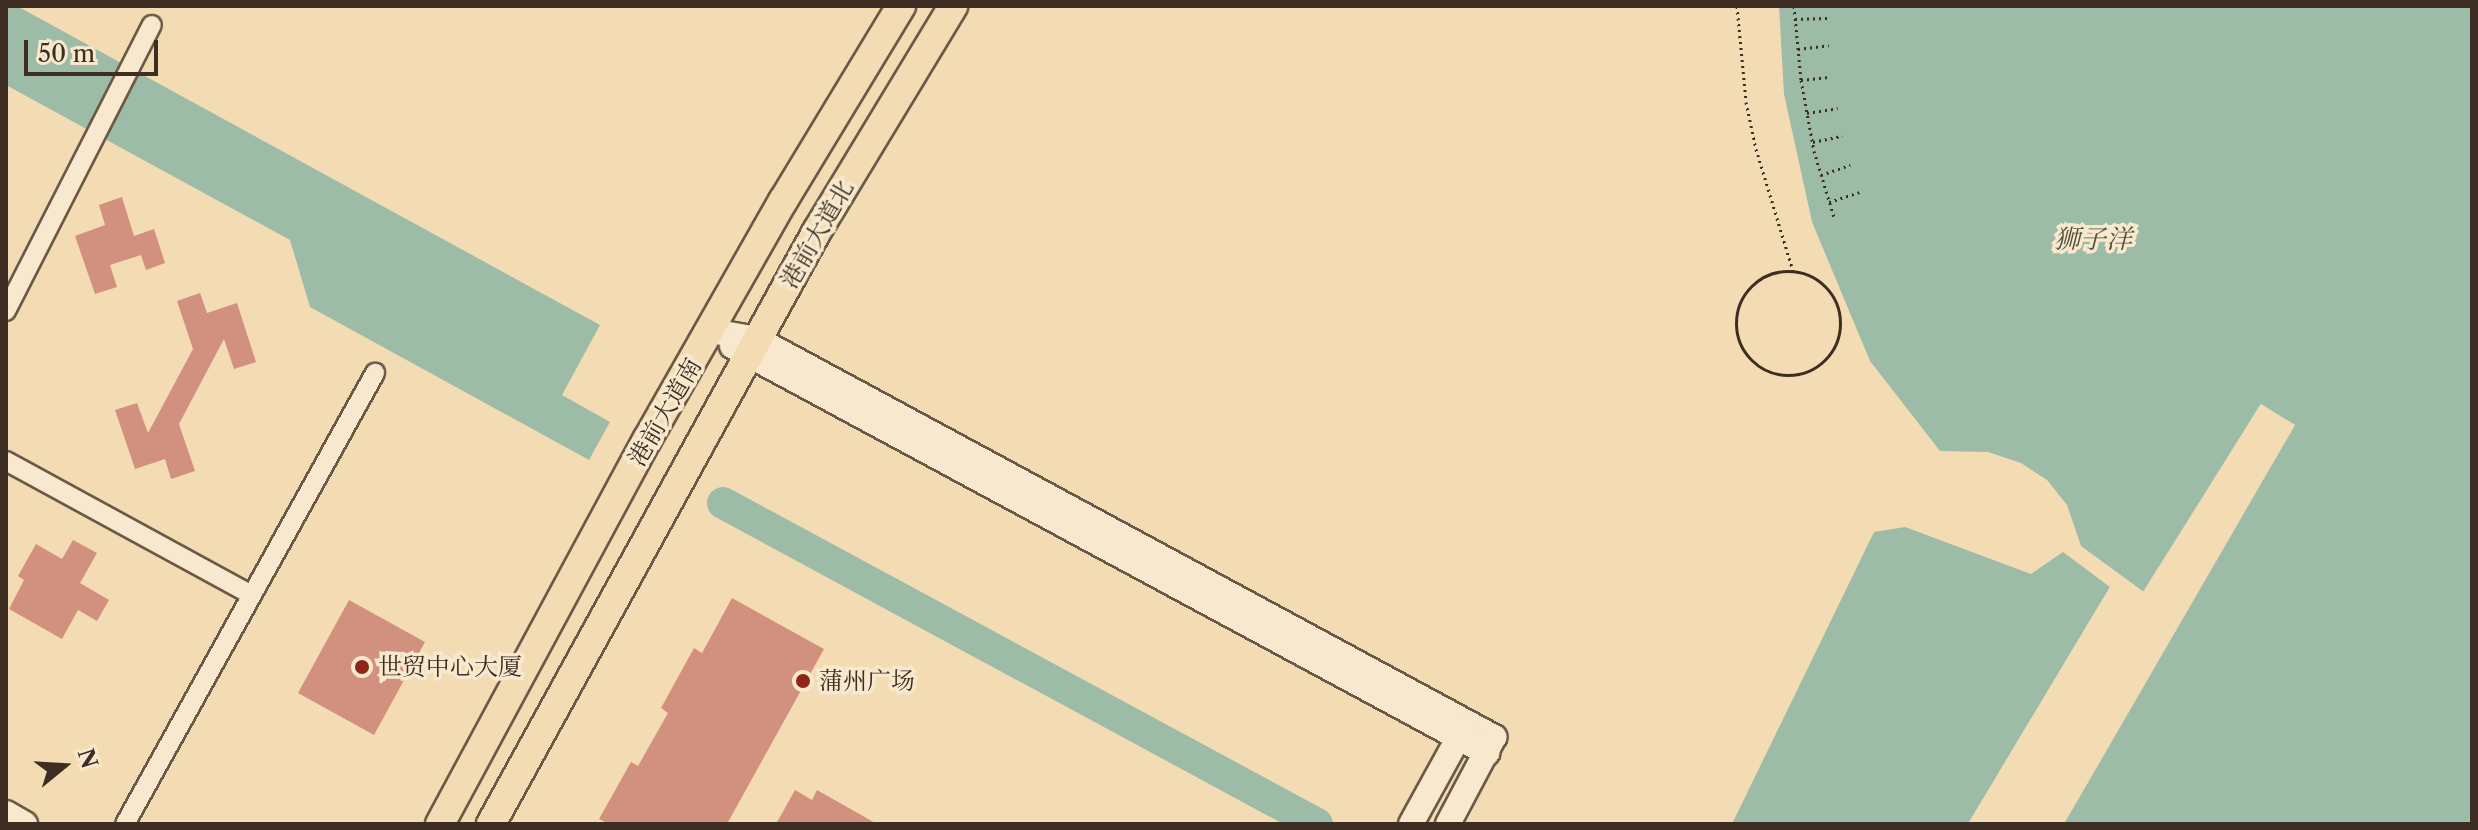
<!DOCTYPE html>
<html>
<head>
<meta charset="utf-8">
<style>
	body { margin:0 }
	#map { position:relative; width:2478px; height:830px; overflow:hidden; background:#f3dcb4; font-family:"Libre Caslon Text","Noto Serif SC",serif }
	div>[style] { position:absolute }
	.water>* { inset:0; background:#9dbca7 }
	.pier>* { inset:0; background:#f3dcb4 }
	.river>* { height:32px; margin:-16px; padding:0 16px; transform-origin:16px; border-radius:16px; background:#9dbca7 }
	.building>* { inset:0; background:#d2917e }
	.path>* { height:3px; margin-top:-1.5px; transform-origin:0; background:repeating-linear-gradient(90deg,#3e2d22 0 2px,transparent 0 6px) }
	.path>.ring { margin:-1.5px; padding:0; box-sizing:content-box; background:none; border:3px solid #3e2d22; border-radius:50% }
	.roads { filter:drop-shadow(2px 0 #6b5946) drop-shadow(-2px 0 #6b5946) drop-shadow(0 2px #6b5946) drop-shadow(0 -2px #6b5946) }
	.street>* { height:18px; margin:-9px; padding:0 9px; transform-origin:9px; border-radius:9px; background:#f7e8ce }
	.secondary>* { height:24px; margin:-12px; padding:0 12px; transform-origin:12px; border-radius:12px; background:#f7e8ce }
	.primary>* { height:28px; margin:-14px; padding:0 14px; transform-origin:14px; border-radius:14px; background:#f3dcb4 }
	.dots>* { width:22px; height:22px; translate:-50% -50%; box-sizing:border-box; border:4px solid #f7e8ce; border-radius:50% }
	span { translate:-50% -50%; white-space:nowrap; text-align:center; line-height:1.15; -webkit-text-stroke:7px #f7e8ce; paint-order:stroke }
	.street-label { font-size:24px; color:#3e2d22 }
	.poi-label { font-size:24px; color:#3e2d22 }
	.left { translate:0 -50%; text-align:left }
	.water-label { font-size:26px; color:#565143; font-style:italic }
	.frame { position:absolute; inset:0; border:8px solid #3e2d22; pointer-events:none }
	.north { position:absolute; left:24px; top:726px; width:80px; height:80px; -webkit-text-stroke:6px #f7e8ce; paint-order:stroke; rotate:72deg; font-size:22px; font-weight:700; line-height:32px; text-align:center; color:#3e2d22 }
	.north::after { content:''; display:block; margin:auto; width:28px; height:36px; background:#3e2d22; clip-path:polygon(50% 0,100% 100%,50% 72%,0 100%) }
	.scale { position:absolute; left:24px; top:40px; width:134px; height:36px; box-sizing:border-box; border:4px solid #3e2d22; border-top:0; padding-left:10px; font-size:24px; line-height:28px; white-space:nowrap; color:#3e2d22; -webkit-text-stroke:6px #f7e8ce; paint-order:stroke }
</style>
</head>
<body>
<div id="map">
	<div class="water">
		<div style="clip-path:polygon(6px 6px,17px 6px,600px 325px,562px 395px,610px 422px,589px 460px,310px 307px,290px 240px,6px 85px)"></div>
		<div style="clip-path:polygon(1779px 6px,2472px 6px,2472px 824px,2064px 824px,2295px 425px,2260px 405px,2144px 592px,2081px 546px,2067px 505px,2047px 480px,2021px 463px,1988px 452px,1940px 451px,1870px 361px,1812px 222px,1784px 94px)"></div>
		<div style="clip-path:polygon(1905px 527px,2031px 574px,2063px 552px,2110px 587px,1968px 824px,1732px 824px,1874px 532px)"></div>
	</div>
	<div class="pier">
		<div style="clip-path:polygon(2261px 404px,2295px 425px,2060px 824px,2289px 426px,2262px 410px,2147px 594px,2141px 595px)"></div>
		<div style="clip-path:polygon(2110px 587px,2114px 590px,1973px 824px,1968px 824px)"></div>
	</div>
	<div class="river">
		<div style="left:723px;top:503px;width:675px;rotate:28.39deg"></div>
	</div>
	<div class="building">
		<div style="clip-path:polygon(122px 197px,134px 236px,154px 229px,165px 263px,146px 270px,141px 255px,110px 265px,117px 287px,95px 294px,75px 236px,105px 225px,99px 205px)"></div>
		<div style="clip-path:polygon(200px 293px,207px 313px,237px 303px,256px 362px,234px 369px,224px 339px,179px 424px,195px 471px,171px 479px,165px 459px,135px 469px,115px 410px,137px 403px,148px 433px,193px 349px,177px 301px)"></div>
		<div style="clip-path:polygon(73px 540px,97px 553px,80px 583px,109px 600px,97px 621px,78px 610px,62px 639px,9px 609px,24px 580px,18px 576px,36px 544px,62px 559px)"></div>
		<div style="clip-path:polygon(732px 598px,824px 649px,727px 824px,609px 824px,599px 819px,631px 762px,638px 766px,668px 713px,661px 708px,694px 648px,702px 653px)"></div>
		<div style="clip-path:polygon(349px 600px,425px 642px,374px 735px,298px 693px)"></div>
		<div style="clip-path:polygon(795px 790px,812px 800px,817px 790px,877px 824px,776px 824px)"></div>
	</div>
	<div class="path">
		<div style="left:1737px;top:6px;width:96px;rotate:84.6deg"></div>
		<div style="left:1746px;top:102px;width:48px;rotate:78deg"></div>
		<div style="left:1756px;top:149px;width:127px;rotate:73.1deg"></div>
		<div style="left:1794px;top:6px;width:74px;rotate:84.6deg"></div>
		<div style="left:1801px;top:80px;width:72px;rotate:79.6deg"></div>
		<div style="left:1814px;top:151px;width:69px;rotate:73.1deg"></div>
		<div style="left:1795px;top:19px;width:32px;rotate:-2deg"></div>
		<div style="left:1798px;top:49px;width:31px;rotate:-7deg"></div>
		<div style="left:1801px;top:80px;width:30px;rotate:-6deg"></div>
		<div style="left:1807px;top:113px;width:31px;rotate:-9deg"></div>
		<div style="left:1813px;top:142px;width:30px;rotate:-12deg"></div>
		<div style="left:1821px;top:175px;width:31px;rotate:-19deg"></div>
		<div style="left:1829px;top:202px;width:33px;rotate:-18deg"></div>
		<div class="ring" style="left:1736px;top:271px;width:101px;height:101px"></div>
	</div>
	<div class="roads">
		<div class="street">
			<div style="left:6px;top:311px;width:321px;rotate:-63deg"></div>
			<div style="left:6px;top:461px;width:280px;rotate:28.6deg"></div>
			<div style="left:125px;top:824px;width:516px;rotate:-61deg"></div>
		</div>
		<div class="secondary">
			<div style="left:711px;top:331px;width:47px;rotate:9.9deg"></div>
			<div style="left:757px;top:339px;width:838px;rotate:28.37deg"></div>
			<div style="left:1494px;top:737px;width:98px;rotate:117.9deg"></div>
			<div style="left:732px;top:346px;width:858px;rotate:28.33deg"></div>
			<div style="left:6px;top:813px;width:22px;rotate:30deg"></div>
			<div style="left:1411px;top:824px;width:114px;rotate:-61.2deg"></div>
		</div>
		<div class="primary">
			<div style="left:440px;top:824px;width:436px;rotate:-61.7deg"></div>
			<div style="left:647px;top:440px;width:275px;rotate:-60.4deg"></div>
			<div style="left:783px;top:201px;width:228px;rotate:-58.8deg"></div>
			<div style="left:491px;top:824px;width:677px;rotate:-61.2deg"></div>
			<div style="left:817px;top:231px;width:263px;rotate:-58.8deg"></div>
		</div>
	</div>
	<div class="dots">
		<div style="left:362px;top:667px;background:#8f2418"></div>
		<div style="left:803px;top:681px;background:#8f2418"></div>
	</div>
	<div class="street-label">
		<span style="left:817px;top:234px;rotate:-60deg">港前大道北</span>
		<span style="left:665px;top:412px;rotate:-60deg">港前大道南</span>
	</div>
	<div class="poi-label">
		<span class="left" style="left:378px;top:667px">世贸中心大厦</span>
		<span class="left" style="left:819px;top:681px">蒲州广场</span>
	</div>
	<div class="water-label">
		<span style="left:2093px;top:240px">狮子洋</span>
	</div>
	<div class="frame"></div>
	<div class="north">N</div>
	<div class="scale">50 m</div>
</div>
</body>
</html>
